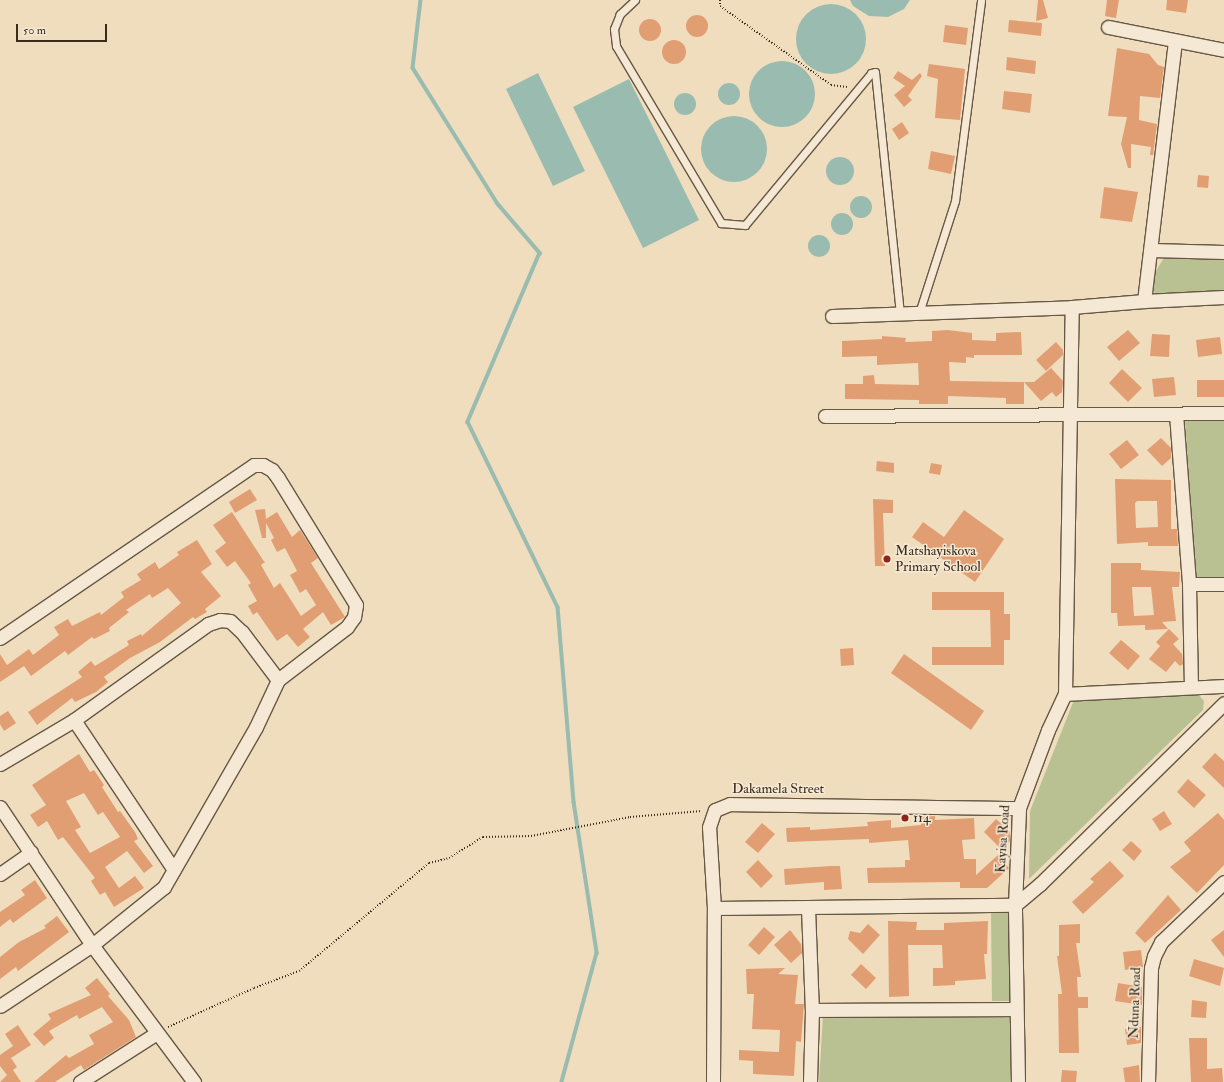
<!DOCTYPE html>
<html>
<head>
<meta charset="utf-8">
<style>
	body { margin:0 }
	#map { position:relative; width:1224px; height:1082px; overflow:hidden; background:#efddbe; font-family:"IM FELL Double Pica",serif }
	div>[style] { position:absolute }
	.green>* { inset:0; background:#b9c192 }
	.water>* { inset:0; background:#9abcb0 }
	.round { border-radius:50% }
	.stream>* { height:3.5px; margin:-1.75px; padding:0 1.75px; transform-origin:1.75px; border-radius:1.75px; background:#9abcb0 }
	.building>* { inset:0; background:#e29e73 }
	.path>* { height:2px; margin-top:-1px; transform-origin:0; background:repeating-linear-gradient(90deg,#3a2b1b 0 1px,transparent 0 3px) }
	.roads { filter:drop-shadow(1px 0 #675844) drop-shadow(-1px 0 #675844) drop-shadow(0 1px #675844) drop-shadow(0 -1px #675844) }
	.service>* { height:7px; margin:-3.5px; padding:0 3.5px; transform-origin:3.5px; border-radius:3.5px; background:#f5e9d5 }
	.minor>* { height:13px; margin:-6.5px; padding:0 6.5px; transform-origin:6.5px; border-radius:6.5px; background:#f5e9d5 }
	.dots>* { width:11px; height:11px; translate:-50% -50%; box-sizing:border-box; border:2px solid #f5e9d5; border-radius:50% }
	span { translate:-50% -50%; white-space:nowrap; text-align:center; line-height:1.15; -webkit-text-stroke:3px #f5e9d5; paint-order:stroke }
	.poi-label { font-size:14px; color:#3a2b1b }
	.left { translate:0 -50%; text-align:left }
	.street-label { font-size:14px; color:#3a2b1b }
	.scale { position:absolute; left:16px; top:24px; width:91px; height:18px; box-sizing:border-box; border:2px solid #3a2b1b; border-top:0; padding-left:5px; font-size:12px; line-height:14px; white-space:nowrap; color:#3a2b1b; -webkit-text-stroke:3px #f5e9d5; paint-order:stroke }
</style>
</head>
<body>
<div id="map">
	<div class="green">
		<div style="clip-path:polygon(1164px 258px,1224px 259px,1224px 294px,1160px 297px,1153px 291px,1155px 272px)"></div>
		<div style="clip-path:polygon(1224px 419px,1224px 577px,1196px 577px,1185px 420px)"></div>
		<div style="clip-path:polygon(1197px 693px,1204px 701px,1203px 710px,1029px 879px,1030px 811px,1074px 700px)"></div>
		<div style="clip-path:polygon(991px 913px,1010px 913px,1012px 998px,1009px 1001px,992px 1001px)"></div>
		<div style="clip-path:polygon(1011px 1014px,1013px 1082px,819px 1082px,823px 1015px)"></div>
	</div>
	<div class="water">
		<div style="clip-path:polygon(850px 0,910px 0,904px 9px,888px 17px,869px 16px,853px 6px)"></div>
		<div class="round" style="left:796px;top:4px;width:70px;height:70px"></div>
		<div class="round" style="left:749px;top:61px;width:66px;height:66px"></div>
		<div style="clip-path:polygon(538px 73px,585px 171px,553px 186px,506px 89px)"></div>
		<div style="clip-path:polygon(629px 79px,699px 220px,643px 248px,573px 107px)"></div>
		<div class="round" style="left:718px;top:83px;width:22px;height:22px"></div>
		<div class="round" style="left:674px;top:93px;width:22px;height:22px"></div>
		<div class="round" style="left:701px;top:116px;width:66px;height:66px"></div>
		<div class="round" style="left:826px;top:157px;width:28px;height:28px"></div>
		<div class="round" style="left:850px;top:196px;width:22px;height:22px"></div>
		<div class="round" style="left:831px;top:213px;width:22px;height:22px"></div>
		<div class="round" style="left:808px;top:235px;width:22px;height:22px"></div>
	</div>
	<div class="stream">
		<div style="left:421px;top:0;width:68px;rotate:96.7deg"></div>
		<div style="left:413px;top:68px;width:160px;rotate:58deg"></div>
		<div style="left:498px;top:204px;width:65px;rotate:49.4deg"></div>
		<div style="left:540px;top:253px;width:184px;rotate:113.1deg"></div>
		<div style="left:468px;top:422px;width:206px;rotate:64.1deg"></div>
		<div style="left:558px;top:607px;width:196px;rotate:85.3deg"></div>
		<div style="left:574px;top:802px;width:153px;rotate:81.3deg"></div>
		<div style="left:597px;top:953px;width:134px;rotate:105.2deg"></div>
	</div>
	<div class="building">
		<div style="clip-path:polygon(1038px 0,1043px 0,1048px 18px,1036px 21px)"></div>
		<div style="clip-path:polygon(1107px 0,1119px 0,1116px 18px,1105px 16px)"></div>
		<div style="clip-path:polygon(1167px 0,1188px 0,1186px 13px,1166px 10px)"></div>
		<div class="round" style="left:686px;top:15px;width:22px;height:22px"></div>
		<div class="round" style="left:639px;top:19px;width:22px;height:22px"></div>
		<div style="clip-path:polygon(1009px 20px,1042px 23px,1041px 36px,1008px 32px)"></div>
		<div style="clip-path:polygon(945px 25px,968px 28px,966px 45px,943px 42px)"></div>
		<div class="round" style="left:662px;top:40px;width:24px;height:24px"></div>
		<div style="clip-path:polygon(1117px 48px,1149px 54px,1158px 65px,1164px 67px,1160px 98px,1140px 96px,1139px 120px,1157px 124px,1153px 155px,1150px 155px,1151px 147px,1131px 144px,1131px 168px,1128px 168px,1121px 144px,1127px 117px,1108px 116px)"></div>
		<div style="clip-path:polygon(1007px 57px,1036px 61px,1035px 74px,1006px 70px)"></div>
		<div style="clip-path:polygon(929px 64px,965px 69px,960px 120px,935px 118px,938px 79px,927px 76px)"></div>
		<div style="clip-path:polygon(898px 71px,912px 80px,920px 73px,922px 76px,908px 96px,912px 100px,904px 107px,894px 95px,905px 86px,893px 78px)"></div>
		<div style="clip-path:polygon(1004px 91px,1032px 94px,1030px 113px,1002px 109px)"></div>
		<div style="clip-path:polygon(902px 122px,909px 133px,899px 140px,892px 129px)"></div>
		<div style="clip-path:polygon(931px 151px,955px 156px,951px 174px,928px 169px)"></div>
		<div style="clip-path:polygon(1198px 175px,1209px 176px,1208px 188px,1197px 187px)"></div>
		<div style="clip-path:polygon(1104px 187px,1138px 192px,1132px 222px,1100px 218px)"></div>
		<div style="clip-path:polygon(948px 330px,972px 333px,972px 340px,996px 341px,996px 333px,1021px 332px,1022px 355px,974px 355px,974px 358px,966px 357px,966px 363px,949px 362px,950px 381px,1024px 382px,1024px 404px,1006px 404px,1006px 398px,948px 396px,948px 404px,919px 404px,919px 400px,845px 399px,845px 384px,863px 384px,863px 376px,874px 375px,875px 384px,919px 385px,918px 363px,877px 365px,877px 356px,842px 357px,842px 341px,882px 339px,882px 336px,906px 338px,905px 342px,932px 341px,932px 331px)"></div>
		<div style="clip-path:polygon(1128px 330px,1140px 343px,1119px 361px,1107px 347px)"></div>
		<div style="clip-path:polygon(1152px 334px,1170px 335px,1169px 357px,1150px 356px)"></div>
		<div style="clip-path:polygon(1220px 337px,1222px 354px,1198px 357px,1196px 340px)"></div>
		<div style="clip-path:polygon(1056px 342px,1063px 350px,1063px 355px,1046px 371px,1036px 360px)"></div>
		<div style="clip-path:polygon(1051px 368px,1063px 381px,1062px 392px,1056px 397px,1052px 392px,1041px 401px,1024px 382px,1034px 382px)"></div>
		<div style="clip-path:polygon(1122px 369px,1142px 388px,1128px 402px,1109px 383px)"></div>
		<div style="clip-path:polygon(1174px 377px,1176px 395px,1154px 397px,1152px 379px)"></div>
		<div style="clip-path:polygon(1197px 380px,1224px 380px,1224px 397px,1197px 397px)"></div>
		<div style="clip-path:polygon(1161px 438px,1171px 448px,1171px 458px,1162px 466px,1147px 450px)"></div>
		<div style="clip-path:polygon(1127px 440px,1139px 455px,1121px 469px,1109px 454px)"></div>
		<div style="clip-path:polygon(877px 461px,894px 463px,894px 473px,876px 471px)"></div>
		<div style="clip-path:polygon(931px 463px,942px 465px,940px 475px,929px 473px)"></div>
		<div style="clip-path:polygon(evenodd,1115px 479px,1171px 480px,1171px 529px,1177px 529px,1178px 546px,1148px 546px,1148px 542px,1117px 544px,1115px 479px,1137px 501px,1157px 501px,1158px 527px,1136px 528px,1135px 503px,1137px 501px)"></div>
		<div style="clip-path:polygon(250px 489px,257px 500px,235px 513px,229px 502px)"></div>
		<div style="clip-path:polygon(873px 499px,893px 500px,893px 513px,883px 513px,885px 566px,875px 566px)"></div>
		<div style="clip-path:polygon(265px 509px,266px 519px,277px 512px,292px 537px,300px 530px,318px 558px,311px 563px,345px 617px,331px 625px,323px 612px,303px 629px,310px 637px,298px 647px,287px 634px,277px 641px,257px 612px,253px 615px,248px 606px,257px 601px,248px 585px,251px 583px,235px 561px,227px 567px,215px 551px,226px 543px,213px 525px,232px 512px,263px 560px,265px 562px,261px 565px,274px 588px,280px 583px,301px 616px,316px 605px,306px 589px,300px 593px,290px 575px,297px 571px,285px 548px,277px 552px,271px 540px,274px 538px,266px 523px,266px 538px,262px 538px,255px 510px)"></div>
		<div style="clip-path:polygon(964px 510px,1004px 539px,975px 582px,912px 537px,923px 522px,944px 537px)"></div>
		<div style="clip-path:polygon(197px 540px,212px 564px,201px 572px,221px 596px,205px 609px,207px 612px,195px 619px,193px 617px,160px 642px,130px 658px,104px 677px,108px 682px,96px 692px,75px 702px,72px 698px,37px 725px,28px 712px,82px 677px,78px 672px,91px 661px,95px 666px,129px 645px,127px 641px,141px 634px,142px 636px,181px 603px,168px 588px,152px 598px,150px 594px,126px 610px,129px 612px,109px 628px,110px 631px,94px 639px,92px 637px,68px 655px,65px 651px,31px 676px,24px 666px,0 682px,0 654px,7px 665px,29px 649px,33px 655px,59px 635px,54px 627px,68px 619px,72px 626px,100px 612px,101px 615px,124px 597px,121px 592px,141px 580px,137px 574px,155px 562px,159px 569px,179px 555px,177px 552px)"></div>
		<div style="clip-path:polygon(evenodd,1111px 563px,1141px 563px,1141px 570px,1180px 572px,1179px 587px,1172px 587px,1176px 621px,1162px 622px,1168px 629px,1145px 630px,1145px 625px,1118px 626px,1117px 613px,1111px 613px,1111px 563px,1132px 587px,1151px 587px,1154px 615px,1134px 616px,1132px 587px)"></div>
		<div style="clip-path:polygon(932px 592px,1004px 592px,1004px 614px,1010px 614px,1010px 640px,1004px 640px,1004px 665px,932px 665px,932px 647px,991px 647px,990px 610px,932px 610px)"></div>
		<div style="clip-path:polygon(1169px 629px,1179px 639px,1173px 644px,1182px 654px,1183px 664px,1180px 666px,1175px 661px,1166px 672px,1149px 659px,1160px 646px,1156px 642px)"></div>
		<div style="clip-path:polygon(1121px 640px,1140px 656px,1128px 670px,1109px 653px)"></div>
		<div style="clip-path:polygon(853px 648px,854px 665px,841px 666px,840px 649px)"></div>
		<div style="clip-path:polygon(904px 654px,984px 711px,971px 730px,891px 673px)"></div>
		<div style="clip-path:polygon(8px 711px,16px 723px,4px 731px,0 724px,0 716px)"></div>
		<div style="clip-path:polygon(1215px 753px,1224px 761px,1224px 788px,1202px 767px)"></div>
		<div style="clip-path:polygon(evenodd,79px 754px,90px 772px,94px 770px,104px 785px,102px 787px,118px 812px,120px 811px,135px 832px,138px 839px,134px 841px,153px 866px,144px 873px,127px 851px,105px 867px,119px 888px,135px 876px,144px 888px,114px 907px,105px 892px,100px 895px,91px 881px,95px 878px,63px 837px,58px 840px,47px 821px,38px 827px,30px 815px,46px 805px,32px 785px,79px 754px,84px 793px,98px 815px,103px 812px,120px 837px,90px 853px,75px 830px,81px 827px,66px 801px,84px 793px)"></div>
		<div style="clip-path:polygon(1188px 779px,1206px 795px,1194px 808px,1177px 792px)"></div>
		<div style="clip-path:polygon(1164px 811px,1172px 824px,1160px 831px,1152px 819px)"></div>
		<div style="clip-path:polygon(1218px 813px,1224px 820px,1224px 865px,1197px 893px,1170px 867px,1191px 851px,1184px 842px)"></div>
		<div style="clip-path:polygon(935px 816px,935px 820px,974px 818px,975px 839px,962px 840px,964px 859px,976px 859px,976px 875px,998px 855px,1009px 868px,987px 888px,960px 888px,960px 882px,868px 883px,867px 868px,905px 867px,905px 860px,910px 860px,908px 840px,869px 843px,869px 839px,787px 842px,786px 828px,810px 827px,810px 830px,868px 826px,867px 822px,891px 820px,891px 828px,921px 825px,920px 817px)"></div>
		<div style="clip-path:polygon(996px 819px,1010px 832px,1010px 841px,1001px 849px,984px 832px)"></div>
		<div style="clip-path:polygon(762px 823px,775px 834px,758px 853px,745px 842px)"></div>
		<div style="clip-path:polygon(1131px 841px,1142px 851px,1134px 861px,1122px 850px)"></div>
		<div style="clip-path:polygon(758px 860px,773px 876px,761px 888px,746px 872px)"></div>
		<div style="clip-path:polygon(1110px 861px,1124px 876px,1083px 914px,1072px 902px,1094px 882px,1090px 879px)"></div>
		<div style="clip-path:polygon(831px 866px,840px 866px,842px 889px,824px 890px,824px 882px,785px 885px,784px 869px)"></div>
		<div style="clip-path:polygon(35px 880px,47px 898px,13px 923px,10px 919px,0 927px,0 912px,25px 895px,21px 890px)"></div>
		<div style="clip-path:polygon(1168px 895px,1181px 910px,1145px 943px,1135px 933px)"></div>
		<div style="clip-path:polygon(57px 916px,69px 932px,18px 971px,16px 967px,0 979px,0 957px,19px 942px,46px 928px,44px 926px)"></div>
		<div style="clip-path:polygon(888px 921px,917px 922px,916px 930px,944px 930px,944px 923px,988px 921px,987px 954px,984px 954px,986px 979px,955px 981px,955px 985px,933px 986px,933px 968px,943px 968px,942px 945px,908px 945px,909px 996px,889px 997px)"></div>
		<div style="clip-path:polygon(868px 924px,880px 935px,863px 954px,848px 939px,850px 931px,860px 933px)"></div>
		<div style="clip-path:polygon(1080px 924px,1080px 943px,1076px 943px,1081px 977px,1077px 977px,1078px 997px,1088px 997px,1088px 1008px,1078px 1008px,1079px 1053px,1059px 1053px,1058px 994px,1062px 994px,1057px 956px,1059px 956px,1059px 925px)"></div>
		<div style="clip-path:polygon(764px 927px,775px 937px,759px 955px,748px 945px)"></div>
		<div style="clip-path:polygon(790px 930px,801px 944px,802px 953px,791px 963px,774px 945px)"></div>
		<div style="clip-path:polygon(1224px 930px,1224px 957px,1211px 940px)"></div>
		<div style="clip-path:polygon(1141px 950px,1143px 967px,1125px 970px,1123px 952px)"></div>
		<div style="clip-path:polygon(1194px 959px,1224px 968px,1220px 986px,1189px 976px)"></div>
		<div style="clip-path:polygon(861px 964px,876px 978px,866px 989px,851px 975px)"></div>
		<div style="clip-path:polygon(785px 968px,778px 974px,798px 975px,795px 1004px,804px 1004px,801px 1042px,796px 1041px,794px 1076px,753px 1074px,753px 1061px,739px 1060px,739px 1050px,779px 1052px,780px 1030px,752px 1029px,754px 994px,747px 994px,746px 969px)"></div>
		<div style="clip-path:polygon(97px 978px,110px 994px,108px 996px,129px 1020px,136px 1037px,84px 1070px,81px 1065px,55px 1082px,34px 1082px,66px 1055px,69px 1058px,94px 1044px,89px 1035px,113px 1022px,102px 1007px,79px 1019px,77px 1015px,49px 1031px,54px 1038px,44px 1046px,33px 1034px,51px 1019px,48px 1014px,91px 995px,85px 988px)"></div>
		<div style="clip-path:polygon(1118px 983px,1142px 987px,1142px 1005px,1115px 1001px)"></div>
		<div style="clip-path:polygon(1192px 1000px,1207px 1002px,1206px 1018px,1191px 1017px)"></div>
		<div style="clip-path:polygon(18px 1025px,31px 1045px,11px 1058px,17px 1067px,13px 1070px,21px 1082px,0 1082px,7px 1075px,0 1066px,0 1055px,13px 1046px,5px 1034px)"></div>
		<div style="clip-path:polygon(1141px 1027px,1141px 1043px,1127px 1045px,1125px 1029px)"></div>
		<div style="clip-path:polygon(1189px 1038px,1207px 1038px,1207px 1069px,1222px 1068px,1223px 1082px,1191px 1082px)"></div>
		<div style="clip-path:polygon(1139px 1065px,1140px 1082px,1125px 1082px,1123px 1068px)"></div>
		<div style="clip-path:polygon(1062px 1070px,1077px 1071px,1076px 1082px,1061px 1082px)"></div>
	</div>
	<div class="path">
		<div style="left:720px;top:0;width:6px;rotate:90deg"></div>
		<div style="left:720px;top:6px;width:136px;rotate:35.4deg"></div>
		<div style="left:831px;top:85px;width:16px;rotate:7deg"></div>
		<div style="left:168px;top:1027px;width:94px;rotate:-24.4deg"></div>
		<div style="left:254px;top:988px;width:48px;rotate:-20.7deg"></div>
		<div style="left:299px;top:971px;width:169px;rotate:-39.7deg"></div>
		<div style="left:429px;top:863px;width:21px;rotate:-14deg"></div>
		<div style="left:449px;top:858px;width:40px;rotate:-32deg"></div>
		<div style="left:483px;top:837px;width:48px;rotate:-1.2deg"></div>
		<div style="left:531px;top:836px;width:101px;rotate:-10.9deg"></div>
		<div style="left:630px;top:817px;width:72px;rotate:-4.8deg"></div>
	</div>
	<div class="roads">
		<div class="service">
			<div style="left:635px;top:0;width:21px;rotate:137deg"></div>
			<div style="left:620px;top:14px;width:16px;rotate:112deg"></div>
			<div style="left:614px;top:29px;width:17px;rotate:83deg"></div>
			<div style="left:616px;top:46px;width:206px;rotate:59.3deg"></div>
			<div style="left:721px;top:223px;width:24px;rotate:5deg"></div>
			<div style="left:745px;top:225px;width:197px;rotate:-50.3deg"></div>
			<div style="left:871px;top:73px;width:4px;rotate:-14deg"></div>
			<div style="left:875px;top:72px;width:242px;rotate:84.1deg"></div>
			<div style="left:919px;top:313px;width:118px;rotate:-72.2deg"></div>
			<div style="left:955px;top:201px;width:202px;rotate:-82.6deg"></div>
		</div>
		<div class="minor">
			<div style="left:1108px;top:27px;width:118px;rotate:11.2deg"></div>
			<div style="left:1152px;top:250px;width:72px;rotate:1.6deg"></div>
			<div style="left:1144px;top:301px;width:80px;rotate:-2.9deg"></div>
			<div style="left:832px;top:316px;width:240px;rotate:-2.1deg"></div>
			<div style="left:1176px;top:414px;width:170px;rotate:85.6deg"></div>
			<div style="left:1189px;top:584px;width:103px;rotate:88.9deg"></div>
			<div style="left:825px;top:416px;width:399px;rotate:-0.4deg"></div>
			<div style="left:1189px;top:584px;width:35px"></div>
			<div style="left:0;top:638px;width:307px;rotate:-34.3deg"></div>
			<div style="left:254px;top:465px;width:9px"></div>
			<div style="left:263px;top:465px;width:10px;rotate:29deg"></div>
			<div style="left:272px;top:470px;width:10px;rotate:53deg"></div>
			<div style="left:278px;top:478px;width:149px;rotate:58.4deg"></div>
			<div style="left:356px;top:605px;width:12px;rotate:99deg"></div>
			<div style="left:354px;top:617px;width:12px;rotate:125deg"></div>
			<div style="left:347px;top:627px;width:87px;rotate:142.5deg"></div>
			<div style="left:278px;top:680px;width:52px;rotate:115.1deg"></div>
			<div style="left:256px;top:727px;width:185px;rotate:119.9deg"></div>
			<div style="left:164px;top:887px;width:92px;rotate:141.1deg"></div>
			<div style="left:92px;top:945px;width:110px;rotate:146.5deg"></div>
			<div style="left:1065px;top:694px;width:387px;rotate:-89deg"></div>
			<div style="left:1072px;top:307px;width:72px;rotate:-4.8deg"></div>
			<div style="left:1144px;top:301px;width:261px;rotate:-83.2deg"></div>
			<div style="left:74px;top:720px;width:180px;rotate:56.3deg"></div>
			<div style="left:0;top:764px;width:86px;rotate:-30.7deg"></div>
			<div style="left:74px;top:720px;width:165px;rotate:-35.6deg"></div>
			<div style="left:208px;top:624px;width:13px;rotate:-18deg"></div>
			<div style="left:220px;top:620px;width:10px;rotate:6deg"></div>
			<div style="left:230px;top:621px;width:16px;rotate:43deg"></div>
			<div style="left:242px;top:632px;width:60px;rotate:53.1deg"></div>
			<div style="left:0;top:807px;width:166px;rotate:56.3deg"></div>
			<div style="left:92px;top:945px;width:171px;rotate:53.3deg"></div>
			<div style="left:0;top:874px;width:38px;rotate:-35deg"></div>
			<div style="left:714px;top:908px;width:301px;rotate:-0.6deg"></div>
			<div style="left:1015px;top:905px;width:33px;rotate:-40deg"></div>
			<div style="left:1040px;top:884px;width:258px;rotate:-44.5deg"></div>
			<div style="left:808px;top:908px;width:102px;rotate:87.8deg"></div>
			<div style="left:812px;top:1010px;width:72px;rotate:91.6deg"></div>
			<div style="left:812px;top:1010px;width:204px;rotate:-0.3deg"></div>
			<div style="left:80px;top:1082px;width:91px;rotate:-32.5deg"></div>
			<div style="left:713px;top:1082px;width:174px;rotate:-89.7deg"></div>
			<div style="left:714px;top:908px;width:81px;rotate:-93.5deg"></div>
			<div style="left:709px;top:827px;width:18px;rotate:-71deg"></div>
			<div style="left:715px;top:810px;width:16px;rotate:-22deg"></div>
			<div style="left:730px;top:804px;width:289px;rotate:0.8deg"></div>
			<div style="left:1018px;top:1082px;width:177px;rotate:-91deg"></div>
			<div style="left:1015px;top:905px;width:97px;rotate:-87.6deg"></div>
			<div style="left:1019px;top:808px;width:83px;rotate:-69.6deg"></div>
			<div style="left:1048px;top:730px;width:40px;rotate:-65deg"></div>
			<div style="left:1065px;top:694px;width:159px;rotate:-2.9deg"></div>
			<div style="left:1148px;top:1082px;width:114px;rotate:-88.5deg"></div>
			<div style="left:1151px;top:968px;width:12px;rotate:-76deg"></div>
			<div style="left:1154px;top:956px;width:16px;rotate:-63deg"></div>
			<div style="left:1161px;top:942px;width:87px;rotate:-43.6deg"></div>
		</div>
	</div>
	<div class="dots">
		<div style="left:887px;top:559px;background:#8f2418"></div>
		<div style="left:905px;top:818px;background:#8f2418"></div>
	</div>
	<div class="poi-label">
		<span class="left" style="left:895px;top:559px">Matshayiskova<br>Primary School</span>
		<span class="left" style="left:913px;top:818px">114</span>
	</div>
	<div class="street-label">
		<span style="left:778px;top:789px">Dakamela Street</span>
		<span style="left:1003px;top:839px;rotate:-86deg">Kayisa Road</span>
		<span style="left:1135px;top:1003px;rotate:-88deg">Nduna Road</span>
	</div>
	<div class="scale">50 m</div>
</div>
</body>
</html>
